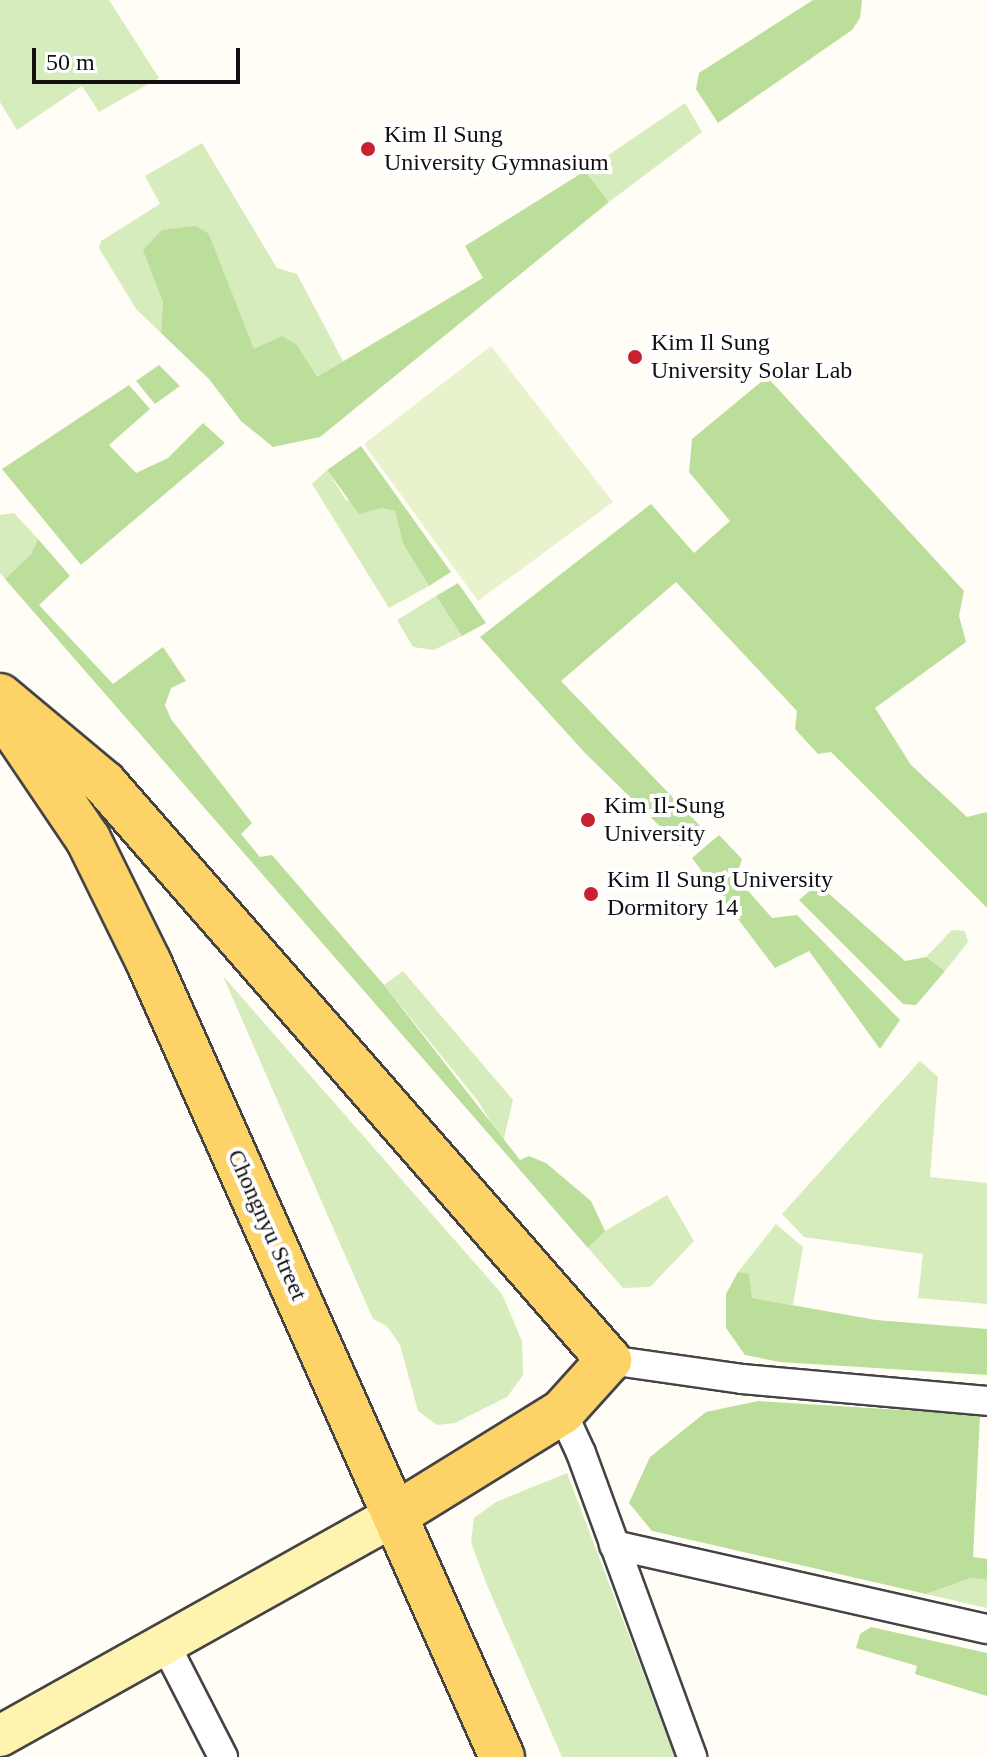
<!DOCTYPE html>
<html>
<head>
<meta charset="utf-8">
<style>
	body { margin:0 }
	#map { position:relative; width:987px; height:1757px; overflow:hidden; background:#fffdf5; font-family:"Times New Roman",serif }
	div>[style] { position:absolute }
	.green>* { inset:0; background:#d7ecbc }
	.forest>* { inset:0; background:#bbde9a }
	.pitch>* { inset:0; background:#e8f3ce }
	.roads { filter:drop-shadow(2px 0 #444) drop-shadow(-2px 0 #444) drop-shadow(0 2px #444) drop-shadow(0 -2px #444) }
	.minor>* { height:28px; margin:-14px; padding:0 14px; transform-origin:14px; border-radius:14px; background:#fff }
	.secondary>* { height:40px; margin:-20px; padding:0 20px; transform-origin:20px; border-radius:20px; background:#fff3b0 }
	.primary>* { height:44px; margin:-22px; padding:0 22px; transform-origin:22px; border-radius:22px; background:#fdd267 }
	.dots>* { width:22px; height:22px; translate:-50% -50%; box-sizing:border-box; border:4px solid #fff; border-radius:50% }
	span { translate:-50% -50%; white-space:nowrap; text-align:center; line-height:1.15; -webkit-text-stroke:8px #fff; paint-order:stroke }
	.poi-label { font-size:24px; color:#111 }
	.left { translate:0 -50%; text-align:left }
	.street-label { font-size:24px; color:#111 }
	.scale { position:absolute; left:32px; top:48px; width:208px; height:36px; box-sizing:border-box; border:4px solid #111; border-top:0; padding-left:10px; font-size:24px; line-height:28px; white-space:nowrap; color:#111; -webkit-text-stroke:6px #fff; paint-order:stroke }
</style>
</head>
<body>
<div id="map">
	<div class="green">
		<div style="clip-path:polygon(0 0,109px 0,159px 78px,99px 112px,82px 86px,17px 130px,0 102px)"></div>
		<div style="clip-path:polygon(685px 103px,702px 132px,609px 202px,585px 171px)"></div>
		<div style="clip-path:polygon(202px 143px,277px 268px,297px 274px,345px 365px,317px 378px,297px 345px,254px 350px,209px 234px,156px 283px,163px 302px,161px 333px,136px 309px,99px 248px,101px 241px,160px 204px,145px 176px)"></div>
		<div style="clip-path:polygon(327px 470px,346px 500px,395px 511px,403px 544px,429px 586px,389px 608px,312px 484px)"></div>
		<div style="clip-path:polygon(14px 513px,38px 539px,31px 554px,5px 579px,0 573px,0 515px)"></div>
		<div style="clip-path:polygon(436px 596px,462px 636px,434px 650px,413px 647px,397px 620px)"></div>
		<div style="clip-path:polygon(952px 930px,965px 931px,968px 942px,945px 971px,926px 957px)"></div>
		<div style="clip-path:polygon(403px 971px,513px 1100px,503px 1142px,478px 1101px,384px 985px)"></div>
		<div style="clip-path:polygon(223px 976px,502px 1294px,522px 1341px,523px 1375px,507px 1397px,455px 1423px,437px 1425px,418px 1411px,400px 1345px,387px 1326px,373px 1319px)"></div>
		<div style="clip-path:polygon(920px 1061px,938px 1077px,930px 1177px,987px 1183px,987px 1304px,918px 1298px,923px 1254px,804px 1237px,782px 1214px)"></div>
		<div style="clip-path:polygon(667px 1195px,694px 1241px,650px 1287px,623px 1288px,588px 1248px,605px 1231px)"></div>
		<div style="clip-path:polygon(776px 1224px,803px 1247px,793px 1305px,751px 1298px,749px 1275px,738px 1272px)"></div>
		<div style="clip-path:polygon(567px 1473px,675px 1757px,562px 1757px,486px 1583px,471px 1542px,474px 1518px,496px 1502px)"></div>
		<div style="clip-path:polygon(971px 1578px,987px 1580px,987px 1608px,926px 1594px)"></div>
	</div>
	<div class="forest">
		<div style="clip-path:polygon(813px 0,862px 0,860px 18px,852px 30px,718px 123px,696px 89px,699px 73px)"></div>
		<div style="clip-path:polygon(585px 171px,609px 202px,320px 437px,273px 447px,241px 421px,209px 379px,161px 333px,163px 302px,143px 250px,162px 230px,196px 226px,209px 234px,254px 349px,282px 336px,297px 345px,317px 377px,483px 278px,465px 246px)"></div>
		<div style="clip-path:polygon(159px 365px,180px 386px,155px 404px,136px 381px)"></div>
		<div style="clip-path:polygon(767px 377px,964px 591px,959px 616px,966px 642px,875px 708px,911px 765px,967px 817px,987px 812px,987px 908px,831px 752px,818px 754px,795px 729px,797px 711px,676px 582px,561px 681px,704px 830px,680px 846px,585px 753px,480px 637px,651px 504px,694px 553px,730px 521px,689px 472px,692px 439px)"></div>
		<div style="clip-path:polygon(129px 385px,150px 409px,109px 445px,136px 473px,168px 458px,203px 423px,225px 443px,81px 565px,2px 469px)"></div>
		<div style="clip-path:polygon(361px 446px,451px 572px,429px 586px,403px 544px,395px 511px,381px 508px,359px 514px,327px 470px)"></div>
		<div style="clip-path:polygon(38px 539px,70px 576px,39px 605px,113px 684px,163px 647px,186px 681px,171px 688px,165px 705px,171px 719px,252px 823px,241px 834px,260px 857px,272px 855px,384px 985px,520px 1160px,529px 1156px,546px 1163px,591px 1201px,605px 1231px,588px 1248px,5px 579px,31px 554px)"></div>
		<div style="clip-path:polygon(458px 583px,486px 623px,462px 636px,436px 596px)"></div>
		<div style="clip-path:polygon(719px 835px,742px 859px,736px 877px,772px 918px,797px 915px,900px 1020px,880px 1049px,809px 951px,775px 968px,692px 858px)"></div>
		<div style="clip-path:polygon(818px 884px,905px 961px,926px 957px,945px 971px,916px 1005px,903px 1004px,799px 900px)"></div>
		<div style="clip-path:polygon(738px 1272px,749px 1274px,752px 1298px,876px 1320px,987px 1329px,987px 1375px,780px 1362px,745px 1355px,726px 1328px,726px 1294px)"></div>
		<div style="clip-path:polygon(758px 1401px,980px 1415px,973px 1557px,987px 1559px,987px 1580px,971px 1578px,926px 1594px,652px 1531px,629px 1503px,650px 1457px,706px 1412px)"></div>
		<div style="clip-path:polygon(871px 1627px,987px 1653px,987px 1696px,915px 1674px,917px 1666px,856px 1648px,860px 1634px)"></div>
	</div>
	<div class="pitch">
		<div style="clip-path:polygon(491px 346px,613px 502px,478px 601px,364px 444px)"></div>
	</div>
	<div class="roads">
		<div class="minor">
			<div style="left:609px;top:1360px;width:134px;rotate:8.1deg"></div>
			<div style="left:742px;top:1379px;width:246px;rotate:5.1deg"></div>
			<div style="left:562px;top:1412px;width:45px;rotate:65.1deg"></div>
			<div style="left:581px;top:1453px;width:324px;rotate:69.9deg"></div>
			<div style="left:614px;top:1545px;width:382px;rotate:12.7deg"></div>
			<div style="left:165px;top:1644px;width:127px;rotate:62.8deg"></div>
		</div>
		<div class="secondary">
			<div style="left:0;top:1736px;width:455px;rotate:-29.2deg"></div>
		</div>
		<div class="primary">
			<div style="left:0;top:696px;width:136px;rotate:39.9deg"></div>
			<div style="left:104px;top:783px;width:767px;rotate:48.81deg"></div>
			<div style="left:609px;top:1360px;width:70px;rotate:132.1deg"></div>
			<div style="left:562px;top:1412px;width:194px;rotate:148.3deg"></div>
			<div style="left:8px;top:721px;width:143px;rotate:55.9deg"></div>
			<div style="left:88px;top:839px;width:138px;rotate:63.8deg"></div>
			<div style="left:149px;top:963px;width:869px;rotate:66.03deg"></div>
		</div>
	</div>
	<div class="dots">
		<div style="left:368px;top:149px;background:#c82231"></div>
		<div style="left:635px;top:357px;background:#c82231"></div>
		<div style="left:588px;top:820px;background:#c82231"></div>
		<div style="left:591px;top:894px;background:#c82231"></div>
	</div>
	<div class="poi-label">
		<span class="left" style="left:384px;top:149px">Kim Il Sung<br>University Gymnasium</span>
		<span class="left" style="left:651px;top:357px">Kim Il Sung<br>University Solar Lab</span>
		<span class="left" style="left:604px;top:820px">Kim Il-Sung<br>University</span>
		<span class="left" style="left:607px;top:894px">Kim Il Sung University<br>Dormitory 14</span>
	</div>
	<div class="street-label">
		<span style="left:267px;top:1225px;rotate:66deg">Chongnyu Street</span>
	</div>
	<div class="scale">50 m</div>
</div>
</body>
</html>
